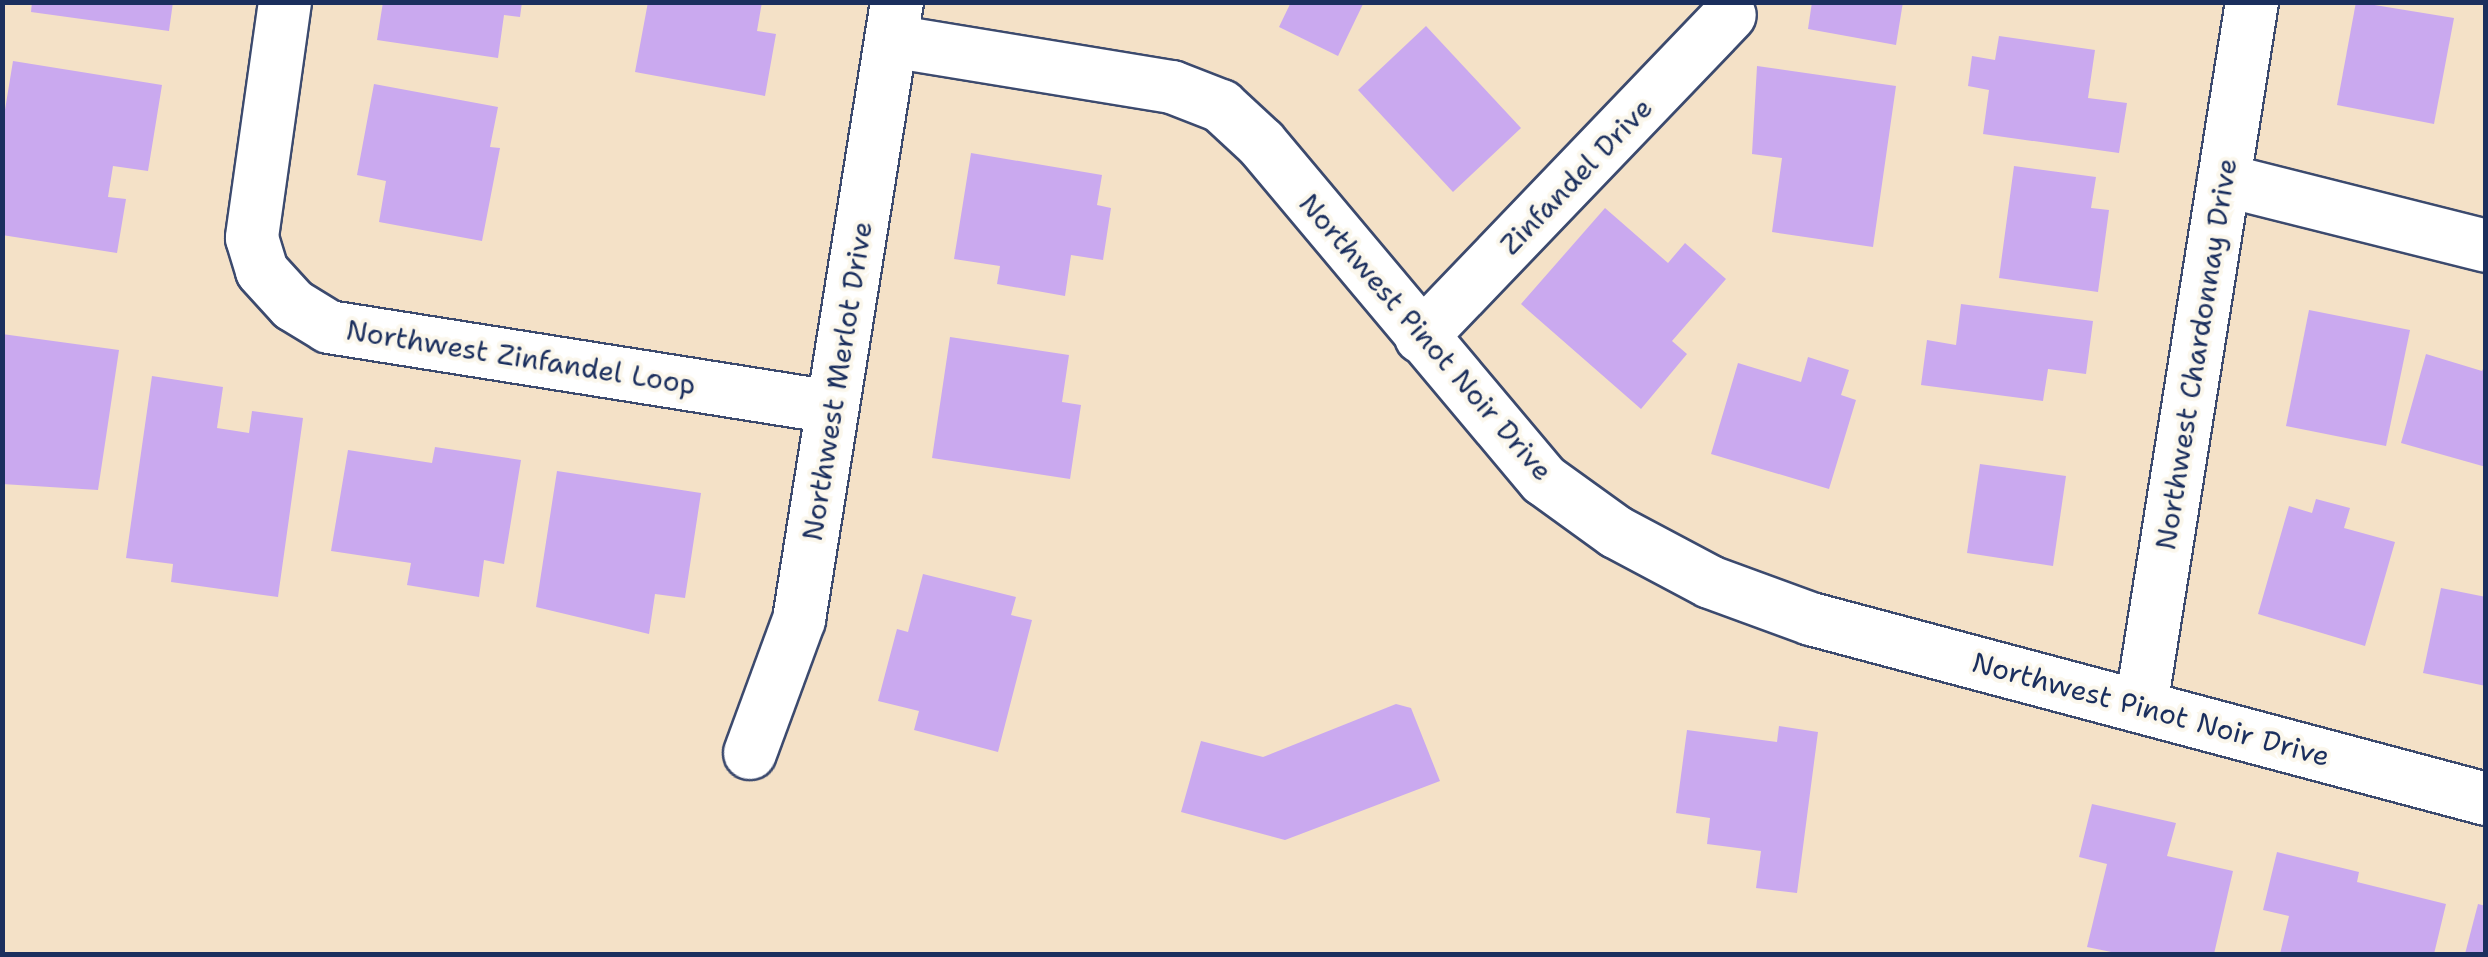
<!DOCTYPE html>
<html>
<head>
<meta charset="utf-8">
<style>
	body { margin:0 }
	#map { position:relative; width:2488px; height:957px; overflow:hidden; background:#f4e1c7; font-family:"Shantell Sans",sans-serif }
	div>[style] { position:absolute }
	.building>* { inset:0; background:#caa9ef }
	.roads { filter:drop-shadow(2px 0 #3c4a6e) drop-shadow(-2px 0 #3c4a6e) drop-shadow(0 2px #3c4a6e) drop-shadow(0 -2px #3c4a6e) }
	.street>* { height:52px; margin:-26px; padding:0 26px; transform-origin:26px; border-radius:26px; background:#fff }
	span { translate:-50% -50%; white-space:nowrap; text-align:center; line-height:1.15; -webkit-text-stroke:8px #fbf7ec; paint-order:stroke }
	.street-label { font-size:28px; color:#1b2f5e }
	.frame { position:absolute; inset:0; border:5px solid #1b2f5e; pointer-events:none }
</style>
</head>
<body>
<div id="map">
	<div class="building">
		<div style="clip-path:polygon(32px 2px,173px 2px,169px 31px,31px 12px)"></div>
		<div style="clip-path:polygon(383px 2px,522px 2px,520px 17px,504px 15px,498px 58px,377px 40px)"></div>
		<div style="clip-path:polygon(648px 2px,762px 2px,757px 31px,776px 34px,765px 96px,635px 72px)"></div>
		<div style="clip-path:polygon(1291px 2px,1364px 2px,1338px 56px,1279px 27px)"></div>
		<div style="clip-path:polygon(1812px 2px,1903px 2px,1896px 45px,1808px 29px)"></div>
		<div style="clip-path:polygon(2356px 2px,2454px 18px,2434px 124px,2337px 105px)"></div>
		<div style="clip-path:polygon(1426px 26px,1521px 128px,1453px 192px,1358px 90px)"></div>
		<div style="clip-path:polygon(1999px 36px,2095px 50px,2088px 98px,2127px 103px,2119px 153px,1983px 134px,1989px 90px,1968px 86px,1972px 56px,1995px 60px)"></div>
		<div style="clip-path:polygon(13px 61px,162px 85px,148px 171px,113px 166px,108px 197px,126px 199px,117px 253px,2px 235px,2px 128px)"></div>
		<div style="clip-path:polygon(1757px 66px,1896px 86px,1873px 247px,1772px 232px,1782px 158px,1752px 154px)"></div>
		<div style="clip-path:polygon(374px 84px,498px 107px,490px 147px,500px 148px,482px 241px,379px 222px,386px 181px,357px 175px)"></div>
		<div style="clip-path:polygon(971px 153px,1102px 175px,1097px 205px,1111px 208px,1103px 260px,1071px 255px,1065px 296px,997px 284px,1000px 266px,954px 259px)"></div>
		<div style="clip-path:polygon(2014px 166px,2096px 177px,2091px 208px,2109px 210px,2098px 292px,1999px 278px)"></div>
		<div style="clip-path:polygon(1605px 208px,1668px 263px,1685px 243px,1726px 279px,1672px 341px,1687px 354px,1641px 409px,1521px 304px)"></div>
		<div style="clip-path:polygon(1961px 304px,2093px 321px,2086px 374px,2048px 369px,2043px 401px,1921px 385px,1927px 340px,1956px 345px)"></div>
		<div style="clip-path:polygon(2309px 310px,2410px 330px,2386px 446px,2286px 426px)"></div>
		<div style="clip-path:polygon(2px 334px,119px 350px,98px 490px,2px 484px)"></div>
		<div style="clip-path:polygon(950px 337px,1069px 355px,1062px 402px,1081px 405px,1070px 479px,932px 458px)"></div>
		<div style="clip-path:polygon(2426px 354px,2482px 371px,2486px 363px,2486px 467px,2401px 443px)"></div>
		<div style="clip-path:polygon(1808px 357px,1849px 370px,1841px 395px,1856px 400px,1829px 489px,1711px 454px,1738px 363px,1801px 382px)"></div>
		<div style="clip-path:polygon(152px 376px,223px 387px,217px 428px,249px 433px,252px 411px,303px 418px,278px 597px,171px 582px,173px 564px,126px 558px)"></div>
		<div style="clip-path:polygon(435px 447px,521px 460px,504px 564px,484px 560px,479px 597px,407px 585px,411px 563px,331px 551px,348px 450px,432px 463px)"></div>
		<div style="clip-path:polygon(1980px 464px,2066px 476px,2053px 566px,1967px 553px)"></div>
		<div style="clip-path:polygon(557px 471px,701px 493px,685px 598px,655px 594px,649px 634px,536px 607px)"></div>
		<div style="clip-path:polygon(2316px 499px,2350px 508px,2344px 528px,2395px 542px,2365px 646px,2258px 614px,2289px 506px,2312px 513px)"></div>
		<div style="clip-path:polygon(923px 574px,1016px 597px,1011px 615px,1032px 620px,998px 752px,914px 730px,919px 711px,878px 701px,897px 629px,908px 632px)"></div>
		<div style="clip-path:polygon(2441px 588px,2486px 597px,2486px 686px,2423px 673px)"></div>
		<div style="clip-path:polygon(1396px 704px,1411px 708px,1440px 781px,1285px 840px,1181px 812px,1201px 741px,1263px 757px)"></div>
		<div style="clip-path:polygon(1779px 726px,1818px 732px,1797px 893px,1756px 888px,1761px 851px,1707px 844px,1710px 818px,1676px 813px,1687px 730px,1777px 742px)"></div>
		<div style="clip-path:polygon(2092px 804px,2176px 823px,2167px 856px,2233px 871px,2214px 954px,2121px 954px,2087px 947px,2107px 864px,2079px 857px)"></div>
		<div style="clip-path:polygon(2277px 852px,2359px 872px,2357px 882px,2446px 904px,2434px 954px,2280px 954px,2289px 916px,2263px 910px)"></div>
		<div style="clip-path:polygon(2478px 904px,2486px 906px,2486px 954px,2465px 954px)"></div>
	</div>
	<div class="roads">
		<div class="street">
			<div style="left:285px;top:2px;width:238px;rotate:98deg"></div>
			<div style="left:252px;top:238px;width:34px;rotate:73deg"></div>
			<div style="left:262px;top:271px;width:46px;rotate:47.6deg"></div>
			<div style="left:293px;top:305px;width:42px;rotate:31.4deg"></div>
			<div style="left:329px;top:327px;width:509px;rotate:9.04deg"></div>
			<div style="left:891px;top:41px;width:285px;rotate:9.3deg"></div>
			<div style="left:1172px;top:87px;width:53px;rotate:21.2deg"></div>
			<div style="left:1221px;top:106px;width:54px;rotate:42.8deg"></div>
			<div style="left:1261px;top:143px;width:440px;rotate:50deg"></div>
			<div style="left:1544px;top:480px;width:89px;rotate:35.8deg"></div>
			<div style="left:1616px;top:532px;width:106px;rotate:28deg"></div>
			<div style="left:1710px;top:582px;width:108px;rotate:20.1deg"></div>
			<div style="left:1811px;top:619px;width:699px;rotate:14.93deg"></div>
			<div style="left:2224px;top:180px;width:270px;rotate:14.1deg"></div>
			<div style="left:1421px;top:337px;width:446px;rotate:-46.2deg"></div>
			<div style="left:2141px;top:706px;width:713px;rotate:-81.04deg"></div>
			<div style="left:750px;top:753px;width:142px;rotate:-69.8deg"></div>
			<div style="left:799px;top:620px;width:626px;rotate:-80.99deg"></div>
		</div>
	</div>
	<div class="street-label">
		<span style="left:1576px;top:176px;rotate:-46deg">Zinfandel Drive</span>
		<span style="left:1426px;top:337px;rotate:49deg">Northwest Pinot Noir Drive</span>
		<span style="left:2196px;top:354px;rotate:-81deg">Northwest Chardonnay Drive</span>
		<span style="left:521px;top:357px;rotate:9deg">Northwest Zinfandel Loop</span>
		<span style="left:837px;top:381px;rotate:-81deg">Northwest Merlot Drive</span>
		<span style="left:2151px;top:709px;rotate:15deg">Northwest Pinot Noir Drive</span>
	</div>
	<div class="frame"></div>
</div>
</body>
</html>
